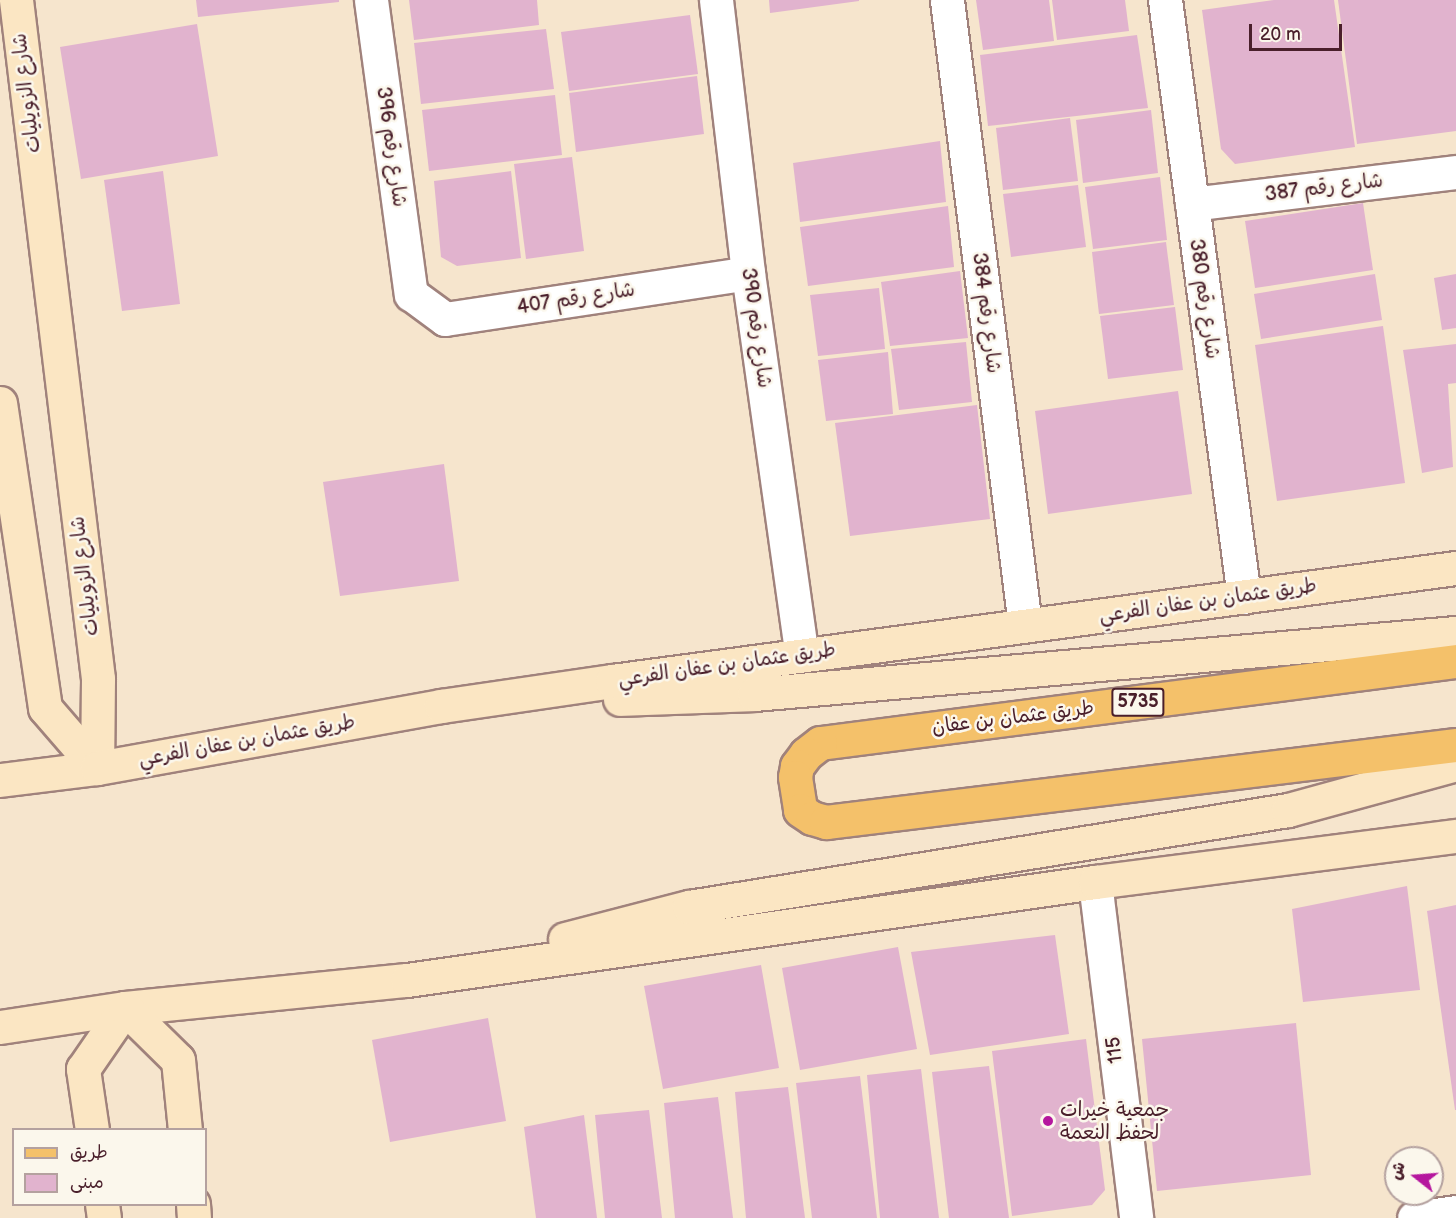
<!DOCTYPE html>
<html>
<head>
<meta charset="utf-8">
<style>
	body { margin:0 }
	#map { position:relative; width:1456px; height:1218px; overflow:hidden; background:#f6e5cd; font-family:"Balsamiq Sans","Playpen Sans Arabic",sans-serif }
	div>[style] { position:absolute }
	.building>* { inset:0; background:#e1b3ce }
	.roads { filter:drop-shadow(2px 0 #a0827c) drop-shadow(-2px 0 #a0827c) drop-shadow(0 2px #a0827c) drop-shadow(0 -2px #a0827c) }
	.street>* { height:33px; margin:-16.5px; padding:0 16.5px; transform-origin:16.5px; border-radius:16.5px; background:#fff }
	.secondary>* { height:33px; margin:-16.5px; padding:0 16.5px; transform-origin:16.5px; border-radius:16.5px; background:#fbe6c3 }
	.primary>* { height:33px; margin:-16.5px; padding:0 16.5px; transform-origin:16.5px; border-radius:16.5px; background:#f4c16a }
	.dots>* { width:16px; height:16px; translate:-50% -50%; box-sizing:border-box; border:3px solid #fbf7ec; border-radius:50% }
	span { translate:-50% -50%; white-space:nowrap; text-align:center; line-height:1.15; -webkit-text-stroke:5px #fbf7ec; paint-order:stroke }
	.shield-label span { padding:2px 4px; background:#fbf7ec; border:2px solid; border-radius:4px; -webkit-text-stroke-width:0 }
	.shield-label { font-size:18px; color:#4a1f2b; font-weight:700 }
	.street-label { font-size:20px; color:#4a1f2b }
	.poi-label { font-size:20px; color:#4a1f2b }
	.left { translate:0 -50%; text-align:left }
	.legend { position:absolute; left:12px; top:1128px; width:195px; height:78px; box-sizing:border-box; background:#fbf7ec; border:2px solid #b4a19f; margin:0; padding:8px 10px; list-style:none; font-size:18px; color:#4a1f2b }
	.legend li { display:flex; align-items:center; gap:12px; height:30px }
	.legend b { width:30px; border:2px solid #b4a19f }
	.north { position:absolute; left:1384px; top:1146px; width:60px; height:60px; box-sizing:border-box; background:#fbf7ec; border:2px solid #b4a19f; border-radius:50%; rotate:287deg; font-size:16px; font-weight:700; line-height:24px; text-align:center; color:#4a1f2b }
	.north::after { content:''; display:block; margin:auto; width:21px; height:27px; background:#b5179e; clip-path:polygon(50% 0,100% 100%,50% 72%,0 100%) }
	.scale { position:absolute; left:1249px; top:24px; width:93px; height:27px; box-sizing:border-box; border:3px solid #4a1f2b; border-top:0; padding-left:8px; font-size:18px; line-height:21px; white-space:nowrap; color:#4a1f2b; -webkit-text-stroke:4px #fbf7ec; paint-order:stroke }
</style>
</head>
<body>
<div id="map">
	<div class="building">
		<div style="clip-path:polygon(196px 0,339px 0,339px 2px,198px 17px)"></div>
		<div style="clip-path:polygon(409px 0,537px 0,539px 25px,414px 40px)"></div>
		<div style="clip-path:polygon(769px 0,859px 0,859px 1px,770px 13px)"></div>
		<div style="clip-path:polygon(976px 0,1049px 0,1054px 41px,983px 50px)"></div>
		<div style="clip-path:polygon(1052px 0,1125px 0,1129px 31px,1057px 40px)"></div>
		<div style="clip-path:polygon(1274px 0,1334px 0,1355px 147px,1235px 164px,1221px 149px,1202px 10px)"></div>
		<div style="clip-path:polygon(1338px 0,1456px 0,1456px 131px,1357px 144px)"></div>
		<div style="clip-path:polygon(690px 15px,698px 74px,569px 91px,561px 32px)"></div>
		<div style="clip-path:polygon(197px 24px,218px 156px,81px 179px,60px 47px)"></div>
		<div style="clip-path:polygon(546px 29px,554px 89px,421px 104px,414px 43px)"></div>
		<div style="clip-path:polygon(1137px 35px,1148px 108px,988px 126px,980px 55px)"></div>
		<div style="clip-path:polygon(697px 76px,704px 134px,576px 152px,569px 93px)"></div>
		<div style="clip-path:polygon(555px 95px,562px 155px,429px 171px,422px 110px)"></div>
		<div style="clip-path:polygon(1151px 110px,1158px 173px,1083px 183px,1076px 120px)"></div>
		<div style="clip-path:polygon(1070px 118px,1078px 181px,1003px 190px,996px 128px)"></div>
		<div style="clip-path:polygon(940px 141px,946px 202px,800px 222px,793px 163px)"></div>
		<div style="clip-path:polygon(572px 157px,584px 251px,526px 259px,514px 164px)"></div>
		<div style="clip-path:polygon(163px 171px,180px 304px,122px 311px,104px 180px)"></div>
		<div style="clip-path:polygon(511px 171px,521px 258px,457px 266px,441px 257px,434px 181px)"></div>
		<div style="clip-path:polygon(1160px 177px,1167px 240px,1093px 249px,1085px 187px)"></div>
		<div style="clip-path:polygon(1078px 185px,1086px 247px,1011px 257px,1003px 194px)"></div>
		<div style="clip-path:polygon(1363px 203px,1373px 270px,1255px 288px,1245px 221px)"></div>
		<div style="clip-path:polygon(948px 206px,954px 267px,808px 286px,800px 227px)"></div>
		<div style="clip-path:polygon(1166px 242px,1174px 305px,1099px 314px,1092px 252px)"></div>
		<div style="clip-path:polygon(960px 271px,968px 338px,890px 346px,881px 282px)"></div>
		<div style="clip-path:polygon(1375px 274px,1382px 320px,1261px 339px,1254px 294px)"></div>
		<div style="clip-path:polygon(1456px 274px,1456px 328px,1442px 330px,1434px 278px)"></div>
		<div style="clip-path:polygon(879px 288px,885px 349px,818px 356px,810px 295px)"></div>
		<div style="clip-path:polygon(1175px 307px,1183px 370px,1108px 379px,1100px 316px)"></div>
		<div style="clip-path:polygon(1383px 326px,1405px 483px,1277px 501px,1255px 345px)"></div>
		<div style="clip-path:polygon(966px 342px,972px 402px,899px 410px,891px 349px)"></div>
		<div style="clip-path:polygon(1456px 344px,1456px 383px,1448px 384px,1453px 467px,1422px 473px,1403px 350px)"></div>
		<div style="clip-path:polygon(888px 352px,893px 414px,826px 421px,818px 360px)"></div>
		<div style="clip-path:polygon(1178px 391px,1192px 494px,1048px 514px,1035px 411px)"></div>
		<div style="clip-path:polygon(977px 405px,990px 519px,850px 536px,835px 423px)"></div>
		<div style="clip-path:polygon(444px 464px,459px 581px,340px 596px,323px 482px)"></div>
		<div style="clip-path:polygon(1407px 886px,1420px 990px,1303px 1002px,1292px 909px)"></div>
		<div style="clip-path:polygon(1456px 905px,1456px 1110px,1455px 1110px,1427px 911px)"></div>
		<div style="clip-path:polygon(1055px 935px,1069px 1034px,930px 1055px,911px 952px)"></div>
		<div style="clip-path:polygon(898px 947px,917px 1049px,800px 1070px,782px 968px)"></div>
		<div style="clip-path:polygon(761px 965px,779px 1068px,663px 1089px,644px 986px)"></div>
		<div style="clip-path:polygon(488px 1018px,506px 1121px,390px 1142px,372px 1040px)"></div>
		<div style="clip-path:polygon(1296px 1023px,1311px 1175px,1157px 1191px,1142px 1039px)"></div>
		<div style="clip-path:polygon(1086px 1039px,1105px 1190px,1092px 1205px,1012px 1216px,992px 1051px)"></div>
		<div style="clip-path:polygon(989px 1066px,1009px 1218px,949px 1218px,932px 1072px)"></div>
		<div style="clip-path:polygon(921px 1069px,939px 1218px,880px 1218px,867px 1075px)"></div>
		<div style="clip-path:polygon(860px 1076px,877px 1218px,812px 1218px,796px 1083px)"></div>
		<div style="clip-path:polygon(788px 1087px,805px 1218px,746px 1218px,735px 1092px)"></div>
		<div style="clip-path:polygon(718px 1097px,733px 1218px,675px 1218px,664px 1103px)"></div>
		<div style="clip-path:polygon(649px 1110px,662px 1218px,605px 1218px,595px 1115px)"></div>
		<div style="clip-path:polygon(584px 1115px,597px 1218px,536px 1218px,524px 1127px)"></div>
	</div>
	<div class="roads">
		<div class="street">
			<div style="left:371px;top:0;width:297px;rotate:82.3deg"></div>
			<div style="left:411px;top:294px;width:42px;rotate:36.3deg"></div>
			<div style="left:445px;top:319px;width:306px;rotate:-8.6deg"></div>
			<div style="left:716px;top:0;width:275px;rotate:83.3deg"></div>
			<div style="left:748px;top:273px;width:386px;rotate:82deg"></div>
			<div style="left:947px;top:0;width:630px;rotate:82.89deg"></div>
			<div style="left:1165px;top:0;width:602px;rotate:82.46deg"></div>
			<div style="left:1192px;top:204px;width:266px;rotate:-6.9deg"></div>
			<div style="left:1095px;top:882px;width:338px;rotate:83deg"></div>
			<div style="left:1414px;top:1218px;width:42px;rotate:-8.1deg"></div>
		</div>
		<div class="secondary">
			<div style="left:16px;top:0;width:684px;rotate:83.11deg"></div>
			<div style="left:98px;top:679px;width:89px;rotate:90.6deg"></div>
			<div style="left:0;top:403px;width:308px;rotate:81.6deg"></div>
			<div style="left:45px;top:708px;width:79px;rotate:49.1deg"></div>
			<div style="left:620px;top:699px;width:134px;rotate:-2.1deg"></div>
			<div style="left:754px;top:694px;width:705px;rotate:-4.97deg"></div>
			<div style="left:0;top:780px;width:98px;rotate:-7.1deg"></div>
			<div style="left:97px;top:768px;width:350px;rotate:-10.2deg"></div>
			<div style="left:441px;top:706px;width:173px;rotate:-8.3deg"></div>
			<div style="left:612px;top:681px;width:852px;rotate:-7.63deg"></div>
			<div style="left:565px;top:939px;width:128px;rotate:-14.5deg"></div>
			<div style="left:689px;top:907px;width:607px;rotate:-9.2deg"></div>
			<div style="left:1288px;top:810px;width:174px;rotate:-15.3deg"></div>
			<div style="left:0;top:1027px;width:126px;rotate:-8.6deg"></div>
			<div style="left:125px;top:1008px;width:283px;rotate:-5.7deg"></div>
			<div style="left:407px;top:980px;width:695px;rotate:-8.11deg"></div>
			<div style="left:1095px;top:882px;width:364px;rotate:-7.3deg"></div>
			<div style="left:92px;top:1130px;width:62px;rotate:-98.4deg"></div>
			<div style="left:83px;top:1069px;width:74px;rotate:-55.5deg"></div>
			<div style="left:125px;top:1008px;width:74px;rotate:44.5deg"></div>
			<div style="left:178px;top:1060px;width:70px;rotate:84.3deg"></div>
			<div style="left:102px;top:1204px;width:14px;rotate:82deg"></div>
			<div style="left:193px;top:1204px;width:14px;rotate:86deg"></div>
		</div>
		<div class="primary">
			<div style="left:1456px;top:661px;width:641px;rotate:172.65deg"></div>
			<div style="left:820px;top:743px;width:18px;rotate:142deg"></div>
			<div style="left:806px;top:754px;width:15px;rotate:127deg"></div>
			<div style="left:797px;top:766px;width:11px;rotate:100deg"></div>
			<div style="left:795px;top:777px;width:33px;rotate:81deg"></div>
			<div style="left:800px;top:810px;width:14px;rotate:34deg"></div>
			<div style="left:812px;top:818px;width:15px;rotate:16deg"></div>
			<div style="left:826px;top:822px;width:635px;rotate:-6.97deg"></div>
		</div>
	</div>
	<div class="dots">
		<div style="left:1048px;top:1121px;background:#b5179e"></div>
	</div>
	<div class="shield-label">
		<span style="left:1138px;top:702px">5735</span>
	</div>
	<div class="street-label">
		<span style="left:27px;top:93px;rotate:-97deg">شارع الزويليات</span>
		<span style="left:391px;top:147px;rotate:82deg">شارع رقم 396</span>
		<span style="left:1324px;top:188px;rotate:-7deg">شارع رقم 387</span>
		<span style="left:576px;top:299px;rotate:-9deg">شارع رقم 407</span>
		<span style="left:1204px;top:299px;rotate:82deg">شارع رقم 380</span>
		<span style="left:986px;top:313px;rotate:83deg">شارع رقم 384</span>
		<span style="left:756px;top:328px;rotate:82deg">شارع رقم 390</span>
		<span style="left:85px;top:576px;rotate:-97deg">شارع الزويليات</span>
		<span style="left:1208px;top:601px;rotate:-8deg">طريق عثمان بن عفان الفرعي</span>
		<span style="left:727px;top:665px;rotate:-8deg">طريق عثمان بن عفان الفرعي</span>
		<span style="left:1013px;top:718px;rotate:-7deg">طريق عثمان بن عفان</span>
		<span style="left:247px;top:741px;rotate:-10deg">طريق عثمان بن عفان الفرعي</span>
		<span style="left:1115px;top:1050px;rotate:-97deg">115</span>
	</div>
	<div class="poi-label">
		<span class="left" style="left:1060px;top:1122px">جمعية خيرات<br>لحفظ النعمة</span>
	</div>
	<ul class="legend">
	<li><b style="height:8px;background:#f4c16a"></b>طريق</li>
	<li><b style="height:16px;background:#e1b3ce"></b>مبنى</li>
	</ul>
	<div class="north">ش</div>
	<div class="scale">20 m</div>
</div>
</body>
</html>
